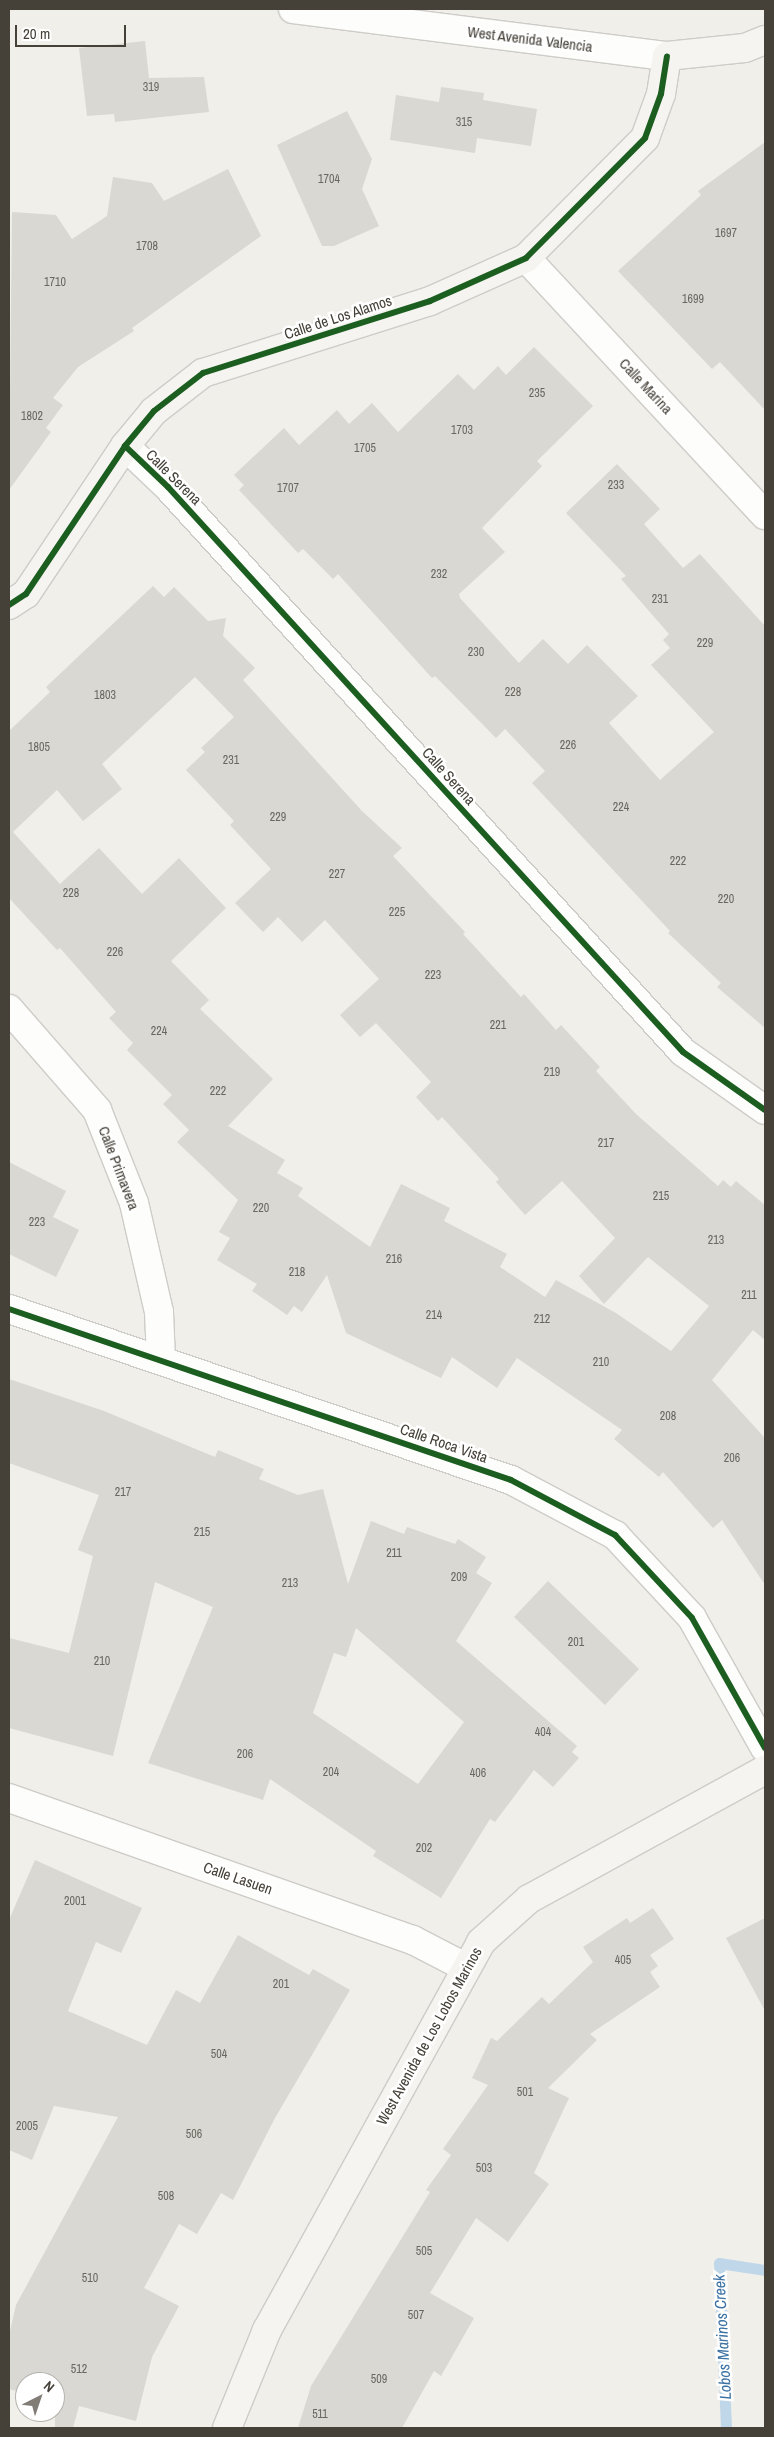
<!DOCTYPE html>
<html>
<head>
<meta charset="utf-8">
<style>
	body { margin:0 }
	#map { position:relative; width:774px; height:2437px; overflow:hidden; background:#f0efea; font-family:"Archivo Narrow",sans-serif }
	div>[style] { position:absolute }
	.stream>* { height:11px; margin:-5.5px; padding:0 5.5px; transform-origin:5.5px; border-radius:5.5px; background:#c0d6e9 }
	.building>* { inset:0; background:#d9d8d3 }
	.roads { filter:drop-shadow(1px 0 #ceccc8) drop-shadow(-1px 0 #ceccc8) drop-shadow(0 1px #ceccc8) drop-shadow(0 -1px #ceccc8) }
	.street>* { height:28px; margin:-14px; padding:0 14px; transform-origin:14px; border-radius:14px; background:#fdfdfc }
	.secondary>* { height:28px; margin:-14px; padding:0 14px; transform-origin:14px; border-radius:14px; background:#f5f4f0 }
	.cycleway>* { height:6px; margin:-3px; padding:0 3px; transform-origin:3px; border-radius:3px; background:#1b5e20 }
	span { translate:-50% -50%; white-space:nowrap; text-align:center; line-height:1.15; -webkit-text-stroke:5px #fff; paint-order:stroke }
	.number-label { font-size:12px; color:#6b6760 }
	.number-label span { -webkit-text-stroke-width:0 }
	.street-label { font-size:15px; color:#454038 }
	.water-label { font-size:16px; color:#3d72a4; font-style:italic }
	.frame { position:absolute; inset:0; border:10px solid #454038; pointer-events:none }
	.north { position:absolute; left:15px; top:2372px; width:50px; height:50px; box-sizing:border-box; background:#fff; border:1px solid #b5b3af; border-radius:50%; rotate:41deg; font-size:14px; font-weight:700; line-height:20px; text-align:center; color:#454038 }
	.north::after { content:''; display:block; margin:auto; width:18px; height:22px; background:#817d76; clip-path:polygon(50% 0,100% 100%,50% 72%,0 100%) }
	.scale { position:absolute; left:15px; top:25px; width:111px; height:22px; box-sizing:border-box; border:2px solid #454038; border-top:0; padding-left:6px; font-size:15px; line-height:18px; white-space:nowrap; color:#454038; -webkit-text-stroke:4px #fff; paint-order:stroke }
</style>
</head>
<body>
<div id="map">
	<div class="stream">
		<div style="left:726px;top:2428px;width:165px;rotate:-92.4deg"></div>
		<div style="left:719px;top:2263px;width:47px;rotate:8.7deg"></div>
	</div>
	<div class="building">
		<div style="clip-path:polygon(145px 41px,149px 78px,204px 77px,209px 112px,115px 122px,114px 114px,87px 116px,79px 48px)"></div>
		<div style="clip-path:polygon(441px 87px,484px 93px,483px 100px,537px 109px,531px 146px,477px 138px,475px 153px,390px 140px,396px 95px,439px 102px)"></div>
		<div style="clip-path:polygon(347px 111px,372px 159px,362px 189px,379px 226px,334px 246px,322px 246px,277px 145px)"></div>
		<div style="clip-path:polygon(765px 142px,765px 410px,720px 362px,712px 369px,618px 271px,701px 195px,698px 191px)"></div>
		<div style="clip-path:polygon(228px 169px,261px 236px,132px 328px,134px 331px,78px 367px,53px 398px,63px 405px,46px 428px,51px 432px,9px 490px,12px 212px,56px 215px,72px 239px,107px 216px,113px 177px,152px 183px,164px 201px)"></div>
		<div style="clip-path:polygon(534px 347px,593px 406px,537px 461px,542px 466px,482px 528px,505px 552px,459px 594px,460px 598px,519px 663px,543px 639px,568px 664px,587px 645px,638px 696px,609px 723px,660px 780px,714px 732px,651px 665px,670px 648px,663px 640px,669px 634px,621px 579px,626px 576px,566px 513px,617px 464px,660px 509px,644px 524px,683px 568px,700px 554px,765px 626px,765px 1028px,717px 987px,721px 983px,668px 933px,670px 931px,532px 783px,545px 771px,505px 729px,496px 738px,435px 676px,432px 678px,338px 574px,333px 579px,303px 549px,298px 553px,239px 490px,244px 485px,234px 475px,284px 428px,299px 445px,337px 410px,349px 424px,372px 403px,398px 432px,458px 374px,474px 390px,498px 366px,506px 375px)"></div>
		<div style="clip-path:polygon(evenodd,153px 586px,164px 597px,174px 587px,208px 621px,226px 618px,223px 636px,255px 668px,243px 680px,362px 811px,402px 848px,393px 856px,465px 932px,463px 934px,521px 997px,524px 994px,556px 1030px,561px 1025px,600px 1067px,596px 1071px,636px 1114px,718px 1186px,723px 1180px,731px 1187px,736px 1181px,765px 1205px,765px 1340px,753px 1330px,712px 1380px,765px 1438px,765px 1585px,722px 1520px,713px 1528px,663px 1472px,659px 1477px,614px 1439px,622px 1430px,517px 1358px,497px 1388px,452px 1357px,441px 1378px,346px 1333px,327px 1275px,302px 1312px,294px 1306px,287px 1315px,252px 1291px,257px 1284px,217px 1260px,230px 1238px,219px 1232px,238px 1200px,177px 1142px,189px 1130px,163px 1104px,172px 1095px,127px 1050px,133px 1043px,109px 1018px,116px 1012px,60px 948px,57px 950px,9px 898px,9px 731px,50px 692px,46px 687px,153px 586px,195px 677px,234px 717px,201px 748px,205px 752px,186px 770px,234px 821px,230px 825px,271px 869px,235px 903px,263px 932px,278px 917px,302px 942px,325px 920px,379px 979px,340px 1015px,360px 1037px,376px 1023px,431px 1082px,416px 1097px,438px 1121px,442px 1117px,499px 1179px,496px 1182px,525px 1215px,562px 1181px,615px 1238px,579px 1276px,604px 1304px,648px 1257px,709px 1306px,671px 1351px,616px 1313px,556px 1280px,545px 1297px,500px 1267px,507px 1254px,444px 1221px,450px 1208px,401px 1184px,370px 1247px,298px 1196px,303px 1188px,277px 1173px,285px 1160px,228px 1126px,273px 1079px,200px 1009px,209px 1000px,171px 961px,226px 908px,179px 858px,142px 894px,99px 848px,60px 884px,13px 832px,57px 790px,83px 821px,122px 789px,102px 764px,195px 677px)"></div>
		<div style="clip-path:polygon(9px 1162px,66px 1191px,53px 1217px,79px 1230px,56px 1277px,9px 1254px)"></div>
		<div style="clip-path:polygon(evenodd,9px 1379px,104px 1411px,215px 1457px,218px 1450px,264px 1469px,259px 1479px,298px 1495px,323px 1489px,348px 1584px,371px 1521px,404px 1534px,407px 1527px,455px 1544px,458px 1539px,486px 1557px,476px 1573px,492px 1583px,456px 1641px,577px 1746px,572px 1752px,579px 1758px,553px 1787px,534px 1770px,495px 1822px,490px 1819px,441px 1898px,373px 1856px,376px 1851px,270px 1779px,263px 1800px,148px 1763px,213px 1607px,155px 1582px,113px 1756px,9px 1728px,9px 1638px,69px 1653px,93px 1556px,78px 1550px,99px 1495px,9px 1463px,9px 1379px,356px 1628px,464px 1722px,418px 1784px,313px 1713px,334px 1653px,346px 1657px,356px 1628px)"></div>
		<div style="clip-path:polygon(548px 1581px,639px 1669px,605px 1705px,514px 1617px)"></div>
		<div style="clip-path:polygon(35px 1860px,142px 1908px,121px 1953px,96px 1942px,68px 2011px,147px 2045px,176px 1990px,200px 2003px,238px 1935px,309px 1975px,313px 1969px,350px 1990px,275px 2118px,233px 2200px,221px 2193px,197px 2234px,179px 2224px,144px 2288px,179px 2306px,152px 2357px,136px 2421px,79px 2406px,73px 2428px,55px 2428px,55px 2382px,25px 2382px,25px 2393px,9px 2389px,9px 2335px,16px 2305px,118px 2117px,54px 2106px,32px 2160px,9px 2150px,9px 1920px)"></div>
		<div style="clip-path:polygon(653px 1908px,674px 1939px,650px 1955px,658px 1966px,650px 1972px,660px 1987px,590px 2034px,597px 2040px,548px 2088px,569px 2098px,534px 2173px,549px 2184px,508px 2242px,476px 2218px,430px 2293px,474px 2318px,441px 2376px,434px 2371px,402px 2428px,298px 2428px,311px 2386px,430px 2192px,426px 2190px,451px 2155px,443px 2149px,488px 2085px,472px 2078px,491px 2038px,497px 2041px,542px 1997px,549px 2004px,593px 1962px,583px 1947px,627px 1918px,630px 1923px)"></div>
		<div style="clip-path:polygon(765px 1918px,765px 2011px,726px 1938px)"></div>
	</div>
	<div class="roads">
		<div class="street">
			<div style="left:293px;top:9px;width:377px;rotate:7.2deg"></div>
			<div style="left:526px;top:258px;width:351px;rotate:47.1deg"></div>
			<div style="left:125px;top:446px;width:59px;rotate:43.6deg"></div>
			<div style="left:168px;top:487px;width:764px;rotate:47.65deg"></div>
			<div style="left:683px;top:1052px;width:100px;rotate:35.3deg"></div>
			<div style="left:9px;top:1009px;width:134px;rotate:48.9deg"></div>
			<div style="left:97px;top:1110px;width:100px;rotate:68.3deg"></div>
			<div style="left:134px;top:1203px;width:112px;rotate:77.1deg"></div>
			<div style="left:159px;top:1312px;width:47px;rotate:87.6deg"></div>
			<div style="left:9px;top:1309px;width:530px;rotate:18.81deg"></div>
			<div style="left:511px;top:1480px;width:118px;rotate:27.9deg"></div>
			<div style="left:615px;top:1535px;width:113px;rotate:47.1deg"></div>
			<div style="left:692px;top:1618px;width:149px;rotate:60.7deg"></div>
			<div style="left:9px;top:1798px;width:428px;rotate:19.4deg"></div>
			<div style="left:413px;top:1940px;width:59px;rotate:27.4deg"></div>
		</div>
		<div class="secondary">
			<div style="left:9px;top:605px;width:20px;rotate:-33deg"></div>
			<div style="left:26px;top:594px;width:178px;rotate:-56.2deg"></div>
			<div style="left:125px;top:446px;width:45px;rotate:-50.4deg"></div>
			<div style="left:154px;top:411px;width:62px;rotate:-37.8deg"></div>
			<div style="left:203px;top:373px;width:238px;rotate:-17.6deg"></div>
			<div style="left:430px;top:301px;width:105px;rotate:-24.1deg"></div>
			<div style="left:526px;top:258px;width:169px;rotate:-45.2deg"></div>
			<div style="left:645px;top:138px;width:47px;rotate:-70deg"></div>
			<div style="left:661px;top:94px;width:38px;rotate:-81deg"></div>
			<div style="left:667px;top:56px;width:78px;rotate:-5.9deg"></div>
			<div style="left:745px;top:48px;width:22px;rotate:-22deg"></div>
			<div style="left:227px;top:2428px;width:106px;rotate:-67.8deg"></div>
			<div style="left:267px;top:2330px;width:443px;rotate:-61.1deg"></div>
			<div style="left:481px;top:1942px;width:64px;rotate:-41.9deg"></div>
			<div style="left:529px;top:1899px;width:269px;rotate:-28.7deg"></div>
		</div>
	</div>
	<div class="cycleway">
		<div style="left:125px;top:446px;width:59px;rotate:43.6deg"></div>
		<div style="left:168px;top:487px;width:764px;rotate:47.65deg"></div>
		<div style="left:683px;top:1052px;width:100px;rotate:35.3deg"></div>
		<div style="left:9px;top:605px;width:20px;rotate:-33deg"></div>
		<div style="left:26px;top:594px;width:178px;rotate:-56.2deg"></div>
		<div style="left:125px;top:446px;width:45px;rotate:-50.4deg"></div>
		<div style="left:154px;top:411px;width:62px;rotate:-37.8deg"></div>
		<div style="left:203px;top:373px;width:238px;rotate:-17.6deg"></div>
		<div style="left:430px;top:301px;width:105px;rotate:-24.1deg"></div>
		<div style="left:526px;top:258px;width:169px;rotate:-45.2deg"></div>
		<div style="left:645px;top:138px;width:47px;rotate:-70deg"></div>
		<div style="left:661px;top:94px;width:38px;rotate:-81deg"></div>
		<div style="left:9px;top:1309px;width:530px;rotate:18.81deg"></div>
		<div style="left:511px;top:1480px;width:118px;rotate:27.9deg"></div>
		<div style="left:615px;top:1535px;width:113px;rotate:47.1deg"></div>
		<div style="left:692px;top:1618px;width:149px;rotate:60.7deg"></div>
	</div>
	<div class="number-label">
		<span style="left:151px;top:88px">319</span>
		<span style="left:464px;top:123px">315</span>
		<span style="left:329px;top:180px">1704</span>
		<span style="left:726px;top:234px">1697</span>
		<span style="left:147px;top:247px">1708</span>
		<span style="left:55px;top:283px">1710</span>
		<span style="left:693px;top:300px">1699</span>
		<span style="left:537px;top:394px">235</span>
		<span style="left:32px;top:417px">1802</span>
		<span style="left:462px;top:431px">1703</span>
		<span style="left:365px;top:449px">1705</span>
		<span style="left:616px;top:486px">233</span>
		<span style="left:288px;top:489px">1707</span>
		<span style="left:439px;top:575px">232</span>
		<span style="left:660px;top:600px">231</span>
		<span style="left:705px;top:644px">229</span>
		<span style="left:476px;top:653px">230</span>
		<span style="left:513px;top:693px">228</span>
		<span style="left:105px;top:696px">1803</span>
		<span style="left:568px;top:746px">226</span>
		<span style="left:39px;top:748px">1805</span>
		<span style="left:231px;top:761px">231</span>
		<span style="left:621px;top:808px">224</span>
		<span style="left:278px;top:818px">229</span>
		<span style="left:678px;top:862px">222</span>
		<span style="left:337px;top:875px">227</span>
		<span style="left:71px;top:894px">228</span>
		<span style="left:726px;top:900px">220</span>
		<span style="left:397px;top:913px">225</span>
		<span style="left:115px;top:953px">226</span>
		<span style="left:433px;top:976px">223</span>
		<span style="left:498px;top:1026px">221</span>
		<span style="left:159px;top:1032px">224</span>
		<span style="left:552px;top:1073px">219</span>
		<span style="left:218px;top:1092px">222</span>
		<span style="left:606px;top:1144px">217</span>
		<span style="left:661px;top:1197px">215</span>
		<span style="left:261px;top:1209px">220</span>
		<span style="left:37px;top:1223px">223</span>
		<span style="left:716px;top:1241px">213</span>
		<span style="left:394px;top:1260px">216</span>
		<span style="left:297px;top:1273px">218</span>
		<span style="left:749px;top:1296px">211</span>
		<span style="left:434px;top:1316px">214</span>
		<span style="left:542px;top:1320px">212</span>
		<span style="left:601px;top:1363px">210</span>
		<span style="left:668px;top:1417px">208</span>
		<span style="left:732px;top:1459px">206</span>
		<span style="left:123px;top:1493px">217</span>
		<span style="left:202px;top:1533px">215</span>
		<span style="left:394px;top:1554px">211</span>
		<span style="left:459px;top:1578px">209</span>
		<span style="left:290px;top:1584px">213</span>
		<span style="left:576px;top:1643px">201</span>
		<span style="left:102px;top:1662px">210</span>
		<span style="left:543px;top:1733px">404</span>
		<span style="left:245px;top:1755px">206</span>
		<span style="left:331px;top:1773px">204</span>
		<span style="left:478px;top:1774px">406</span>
		<span style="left:424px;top:1849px">202</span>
		<span style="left:75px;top:1902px">2001</span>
		<span style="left:623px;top:1961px">405</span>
		<span style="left:281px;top:1985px">201</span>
		<span style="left:219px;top:2055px">504</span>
		<span style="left:525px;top:2093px">501</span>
		<span style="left:27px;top:2127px">2005</span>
		<span style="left:194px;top:2135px">506</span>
		<span style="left:484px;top:2169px">503</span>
		<span style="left:166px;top:2197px">508</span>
		<span style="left:424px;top:2252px">505</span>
		<span style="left:90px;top:2279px">510</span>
		<span style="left:416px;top:2316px">507</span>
		<span style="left:79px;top:2370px">512</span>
		<span style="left:379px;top:2380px">509</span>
		<span style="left:320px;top:2415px">511</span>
	</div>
	<div class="street-label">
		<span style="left:530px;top:39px;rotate:7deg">West Avenida Valencia</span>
		<span style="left:338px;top:317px;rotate:-18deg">Calle de Los Alamos</span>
		<span style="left:646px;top:386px;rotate:47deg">Calle Marina</span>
		<span style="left:174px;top:477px;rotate:45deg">Calle Serena</span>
		<span style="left:449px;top:776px;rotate:48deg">Calle Serena</span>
		<span style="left:119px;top:1168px;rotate:69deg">Calle Primavera</span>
		<span style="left:444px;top:1443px;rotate:19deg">Calle Roca Vista</span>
		<span style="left:238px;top:1878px;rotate:19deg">Calle Lasuen</span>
		<span style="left:429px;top:2036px;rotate:-61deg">West Avenida de Los Lobos Marinos</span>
	</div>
	<div class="water-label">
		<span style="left:722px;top:2337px;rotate:-93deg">Lobos Marinos Creek</span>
	</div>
	<div class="frame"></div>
	<div class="north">N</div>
	<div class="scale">20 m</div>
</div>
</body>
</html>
